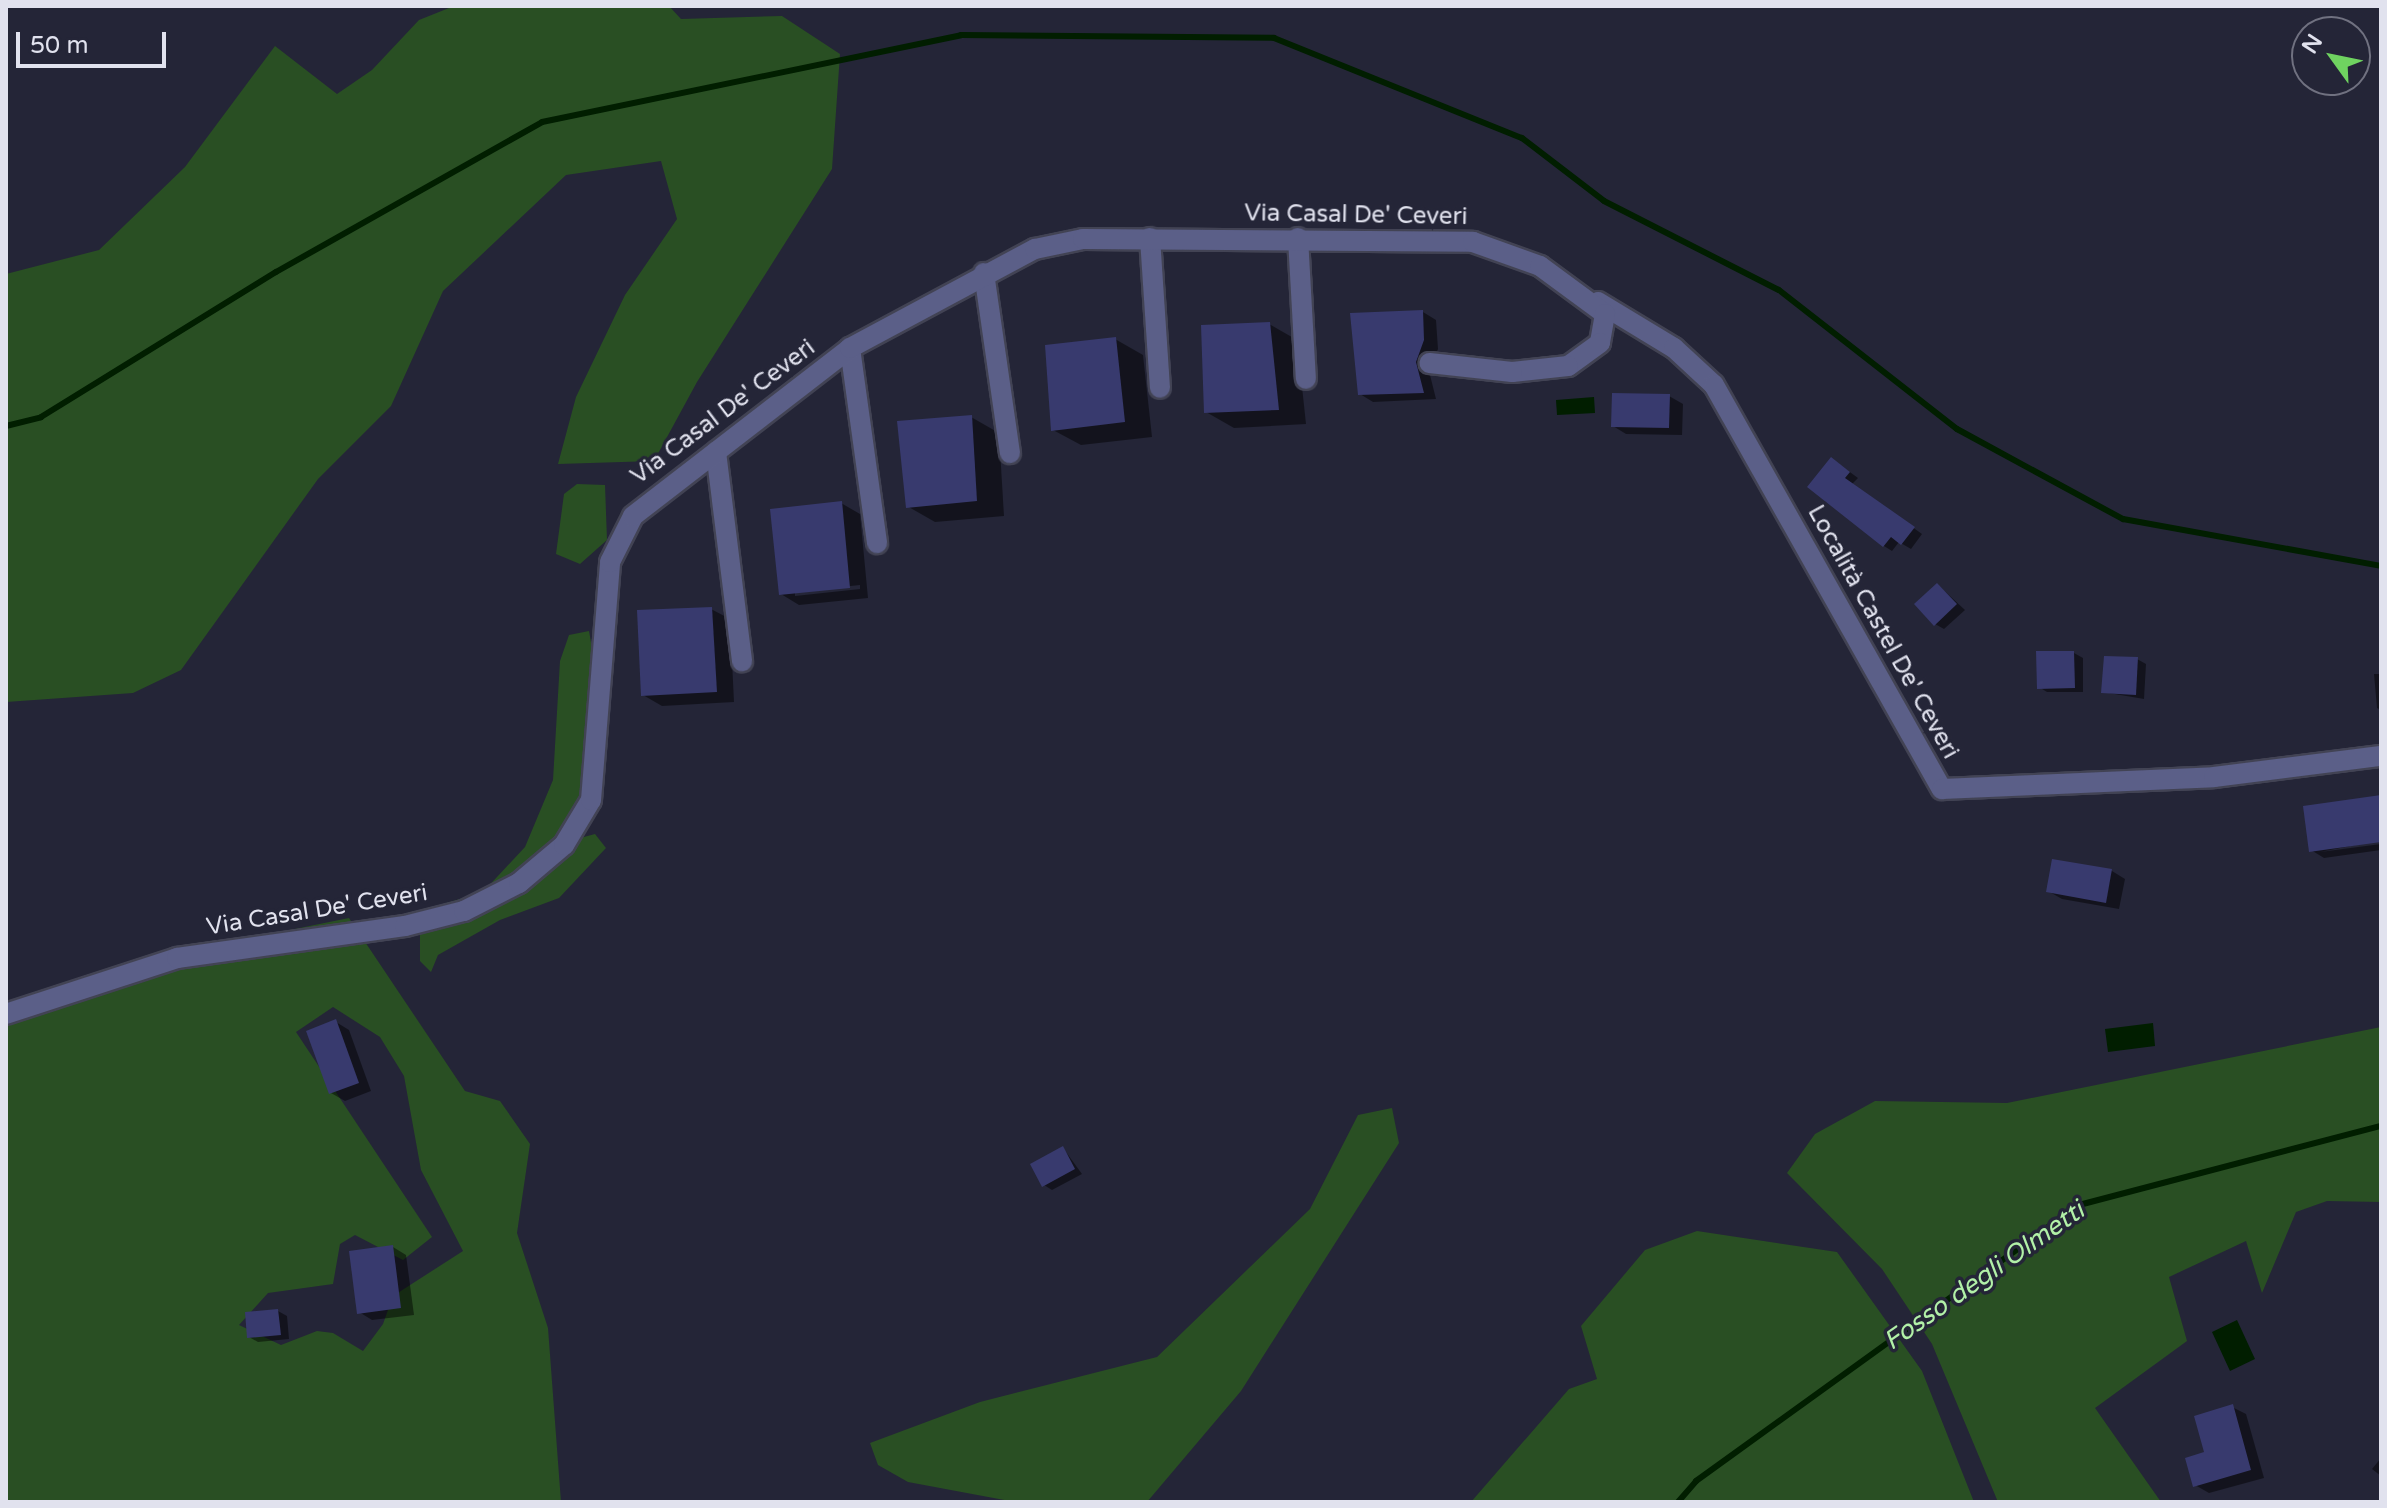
<!DOCTYPE html>
<html>
<head>
<meta charset="utf-8">
<style>
	body { margin:0 }
	#map { position:relative; width:2387px; height:1508px; overflow:hidden; background:#242537; font-family:"Varela Round",sans-serif }
	div>[style] { position:absolute }
	.green>* { inset:0; background:#294f23 }
	.water>* { inset:0; background:#011e00 }
	.shadow>* { inset:0; background:#0007 }
	.stream>* { height:6px; margin:-3px; padding:0 3px; transform-origin:3px; border-radius:3px; background:#011e00 }
	.building>* { inset:0; background:#383a6e }
	.roads { filter:drop-shadow(2px 0 #424354) drop-shadow(-2px 0 #424354) drop-shadow(0 2px #424354) drop-shadow(0 -2px #424354) }
	.minor>* { height:20px; margin:-10px; padding:0 10px; transform-origin:10px; border-radius:10px; background:#5b5f88 }
	span { translate:-50% -50%; white-space:nowrap; text-align:center; line-height:1.15; -webkit-text-stroke:7px #242537; paint-order:stroke }
	.street-label { font-size:24px; color:#e1e2ee }
	.water-label { font-size:26px; color:#b2f1a8; font-style:italic }
	.frame { position:absolute; inset:0; border:8px solid #e1e2ee; pointer-events:none }
	.north { position:absolute; left:2291px; top:16px; width:80px; height:80px; box-sizing:border-box; background:#242537; border:2px solid #707180; border-radius:50%; rotate:303deg; font-size:22px; font-weight:700; line-height:32px; text-align:center; color:#e1e2ee }
	.north::after { content:''; display:block; margin:auto; width:28px; height:36px; background:#6fd360; clip-path:polygon(50% 0,100% 100%,50% 72%,0 100%) }
	.scale { position:absolute; left:16px; top:32px; width:150px; height:36px; box-sizing:border-box; border:4px solid #e1e2ee; border-top:0; padding-left:10px; font-size:24px; line-height:28px; white-space:nowrap; color:#e1e2ee; -webkit-text-stroke:6px #242537; paint-order:stroke }
</style>
</head>
<body>
<div id="map">
	<div class="green">
		<div style="clip-path:polygon(454px 6px,669px 6px,681px 19px,782px 16px,840px 54px,832px 169px,697px 382px,654px 461px,558px 464px,576px 397px,625px 295px,677px 219px,661px 161px,566px 175px,443px 291px,391px 406px,318px 479px,181px 670px,133px 693px,6px 702px,6px 274px,99px 250px,185px 167px,275px 46px,337px 94px,372px 70px,419px 20px)"></div>
		<div style="clip-path:polygon(577px 484px,605px 485px,607px 540px,580px 564px,556px 554px,564px 494px)"></div>
		<div style="clip-path:polygon(589px 631px,594px 659px,583px 793px,569px 841px,595px 834px,606px 848px,559px 898px,500px 920px,438px 955px,431px 972px,420px 961px,420px 929px,443px 904px,483px 892px,525px 847px,553px 780px,560px 661px,569px 635px)"></div>
		<div style="clip-path:polygon(evenodd,349px 918px,465px 1091px,500px 1101px,530px 1144px,517px 1233px,548px 1328px,561px 1502px,6px 1502px,6px 1021px,72px 996px,131px 962px,349px 918px,333px 1007px,380px 1037px,404px 1076px,421px 1170px,463px 1251px,393px 1296px,383px 1324px,363px 1351px,333px 1333px,317px 1331px,281px 1345px,239px 1325px,268px 1293px,333px 1284px,340px 1244px,355px 1235px,403px 1260px,432px 1237px,296px 1032px,333px 1007px)"></div>
		<div style="clip-path:polygon(2381px 1027px,2381px 1202px,2327px 1201px,2296px 1212px,2262px 1293px,2246px 1241px,2169px 1277px,2187px 1341px,2095px 1408px,2161px 1502px,1998px 1502px,1932px 1344px,1882px 1269px,1787px 1173px,1815px 1134px,1875px 1101px,2007px 1103px)"></div>
		<div style="clip-path:polygon(1392px 1108px,1399px 1143px,1241px 1391px,1147px 1502px,1015px 1502px,908px 1482px,878px 1465px,870px 1443px,980px 1402px,1157px 1357px,1310px 1209px,1358px 1115px)"></div>
		<div style="clip-path:polygon(1697px 1231px,1837px 1252px,1922px 1371px,1974px 1502px,1471px 1502px,1569px 1389px,1597px 1379px,1581px 1326px,1645px 1250px)"></div>
	</div>
	<div class="water">
		<div style="clip-path:polygon(1594px 397px,1595px 413px,1557px 415px,1556px 400px)"></div>
		<div style="clip-path:polygon(2153px 1023px,2155px 1046px,2108px 1052px,2105px 1029px)"></div>
		<div style="clip-path:polygon(2237px 1320px,2255px 1359px,2230px 1371px,2212px 1332px)"></div>
	</div>
	<div class="shadow">
		<div style="clip-path:polygon(1423px 312px,1436px 320px,1438px 349px,1429px 371px,1436px 399px,1373px 402px,1360px 394px)"></div>
		<div style="clip-path:polygon(1269px 324px,1297px 340px,1306px 424px,1234px 428px,1206px 412px)"></div>
		<div style="clip-path:polygon(1115px 339px,1143px 355px,1152px 437px,1081px 445px,1053px 430px)"></div>
		<div style="clip-path:polygon(1669px 396px,1683px 404px,1682px 435px,1626px 434px,1613px 426px)"></div>
		<div style="clip-path:polygon(971px 417px,999px 433px,1004px 516px,935px 522px,907px 506px)"></div>
		<div style="clip-path:polygon(1832px 459px,1858px 478px,1852px 484px,1922px 534px,1911px 549px,1899px 542px,1892px 551px,1884px 546px)"></div>
		<div style="clip-path:polygon(evenodd,841px 503px,860px 514px,868px 598px,799px 605px,781px 594px,841px 503px,860px 585px,860px 589px,795px 596px,795px 592px,860px 585px)"></div>
		<div style="clip-path:polygon(1938px 585px,1965px 610px,1944px 629px,1935px 624px)"></div>
		<div style="clip-path:polygon(711px 609px,730px 619px,734px 702px,662px 706px,643px 695px)"></div>
		<div style="clip-path:polygon(2074px 653px,2083px 658px,2083px 692px,2047px 692px,2039px 687px)"></div>
		<div style="clip-path:polygon(2137px 659px,2146px 664px,2144px 699px,2103px 692px)"></div>
		<div style="clip-path:polygon(2374px 674px,2381px 674px,2381px 710px,2377px 708px)"></div>
		<div style="clip-path:polygon(2381px 797px,2381px 840px,2320px 852px,2381px 844px,2381px 850px,2324px 858px,2311px 850px)"></div>
		<div style="clip-path:polygon(2112px 871px,2125px 879px,2119px 909px,2062px 899px,2048px 891px)"></div>
		<div style="clip-path:polygon(336px 1022px,349px 1030px,371px 1091px,345px 1101px,331px 1093px)"></div>
		<div style="clip-path:polygon(1063px 1148px,1082px 1174px,1052px 1190px,1044px 1185px)"></div>
		<div style="clip-path:polygon(393px 1247px,406px 1255px,414px 1315px,372px 1320px,359px 1312px)"></div>
		<div style="clip-path:polygon(278px 1311px,287px 1316px,289px 1339px,258px 1342px,249px 1337px)"></div>
		<div style="clip-path:polygon(2232px 1407px,2246px 1414px,2264px 1478px,2209px 1493px,2195px 1485px)"></div>
		<div style="clip-path:polygon(2381px 1458px,2381px 1476px,2372px 1469px)"></div>
	</div>
	<div class="stream">
		<div style="left:6px;top:426px;width:36px;rotate:-14deg"></div>
		<div style="left:41px;top:417px;width:276px;rotate:-31.7deg"></div>
		<div style="left:276px;top:272px;width:305px;rotate:-29.4deg"></div>
		<div style="left:542px;top:122px;width:428px;rotate:-11.7deg"></div>
		<div style="left:961px;top:35px;width:313px;rotate:0.5deg"></div>
		<div style="left:1274px;top:38px;width:267px;rotate:22deg"></div>
		<div style="left:1522px;top:138px;width:103px;rotate:37.5deg"></div>
		<div style="left:1604px;top:201px;width:196px;rotate:27deg"></div>
		<div style="left:1779px;top:290px;width:226px;rotate:38deg"></div>
		<div style="left:1957px;top:429px;width:189px;rotate:28.5deg"></div>
		<div style="left:2123px;top:519px;width:262px;rotate:10.3deg"></div>
		<div style="left:1678px;top:1502px;width:28px;rotate:-49deg"></div>
		<div style="left:1696px;top:1481px;width:472px;rotate:-35.8deg"></div>
		<div style="left:2079px;top:1205px;width:312px;rotate:-14.7deg"></div>
	</div>
	<div class="building">
		<div style="clip-path:polygon(1423px 310px,1424px 340px,1416px 362px,1424px 393px,1358px 395px,1350px 313px)"></div>
		<div style="clip-path:polygon(1270px 322px,1279px 410px,1204px 413px,1201px 325px)"></div>
		<div style="clip-path:polygon(1116px 337px,1125px 422px,1051px 431px,1045px 345px)"></div>
		<div style="clip-path:polygon(1612px 393px,1670px 394px,1669px 428px,1611px 427px)"></div>
		<div style="clip-path:polygon(972px 415px,977px 501px,906px 508px,897px 421px)"></div>
		<div style="clip-path:polygon(1831px 457px,1850px 472px,1845px 478px,1915px 527px,1901px 545px,1891px 537px,1883px 547px,1807px 487px)"></div>
		<div style="clip-path:polygon(842px 501px,850px 588px,779px 595px,770px 509px)"></div>
		<div style="clip-path:polygon(1937px 583px,1957px 604px,1934px 626px,1914px 604px)"></div>
		<div style="clip-path:polygon(712px 607px,717px 692px,641px 696px,637px 610px)"></div>
		<div style="clip-path:polygon(2036px 651px,2074px 651px,2075px 688px,2037px 689px)"></div>
		<div style="clip-path:polygon(2104px 656px,2138px 657px,2136px 695px,2101px 693px)"></div>
		<div style="clip-path:polygon(2381px 795px,2381px 842px,2309px 852px,2303px 806px)"></div>
		<div style="clip-path:polygon(2052px 859px,2112px 869px,2106px 903px,2046px 892px)"></div>
		<div style="clip-path:polygon(336px 1019px,359px 1083px,329px 1094px,306px 1031px)"></div>
		<div style="clip-path:polygon(1063px 1146px,1075px 1169px,1042px 1187px,1030px 1164px)"></div>
		<div style="clip-path:polygon(393px 1245px,401px 1308px,357px 1314px,349px 1251px)"></div>
		<div style="clip-path:polygon(278px 1309px,281px 1335px,247px 1338px,245px 1312px)"></div>
		<div style="clip-path:polygon(2233px 1404px,2251px 1470px,2193px 1487px,2185px 1458px,2204px 1452px,2194px 1416px)"></div>
	</div>
	<div class="roads">
		<div class="minor">
			<div style="left:1150px;top:238px;width:150px;rotate:86.2deg"></div>
			<div style="left:1298px;top:238px;width:141px;rotate:86.8deg"></div>
			<div style="left:984px;top:273px;width:182px;rotate:81.8deg"></div>
			<div style="left:1598px;top:302px;width:89px;rotate:31.2deg"></div>
			<div style="left:1674px;top:348px;width:54px;rotate:42.8deg"></div>
			<div style="left:1714px;top:385px;width:464px;rotate:60.6deg"></div>
			<div style="left:1942px;top:789px;width:272px;rotate:-2.5deg"></div>
			<div style="left:2214px;top:777px;width:168px;rotate:-7.2deg"></div>
			<div style="left:850px;top:348px;width:197px;rotate:82.1deg"></div>
			<div style="left:716px;top:452px;width:211px;rotate:82.9deg"></div>
			<div style="left:6px;top:1014px;width:180px;rotate:-18.1deg"></div>
			<div style="left:177px;top:958px;width:230px;rotate:-8deg"></div>
			<div style="left:405px;top:926px;width:61px;rotate:-14.3deg"></div>
			<div style="left:464px;top:911px;width:62px;rotate:-27deg"></div>
			<div style="left:519px;top:883px;width:59px;rotate:-40.2deg"></div>
			<div style="left:564px;top:845px;width:52px;rotate:-59deg"></div>
			<div style="left:591px;top:800px;width:239px;rotate:-85.4deg"></div>
			<div style="left:610px;top:562px;width:51px;rotate:-63.4deg"></div>
			<div style="left:633px;top:516px;width:274px;rotate:-37.7deg"></div>
			<div style="left:850px;top:348px;width:210px;rotate:-28.2deg"></div>
			<div style="left:1035px;top:249px;width:49px;rotate:-11.8deg"></div>
			<div style="left:1083px;top:239px;width:390px;rotate:0.4deg"></div>
			<div style="left:1473px;top:242px;width:71px;rotate:19.7deg"></div>
			<div style="left:1540px;top:266px;width:81px;rotate:36.4deg"></div>
			<div style="left:1605px;top:314px;width:29px;rotate:100deg"></div>
			<div style="left:1600px;top:343px;width:39px;rotate:144deg"></div>
			<div style="left:1568px;top:366px;width:56px;rotate:173.9deg"></div>
			<div style="left:1512px;top:372px;width:83px;rotate:-173.8deg"></div>
		</div>
	</div>
	<div class="street-label">
		<span style="left:1356px;top:215px;rotate:1deg">Via Casal De' Ceveri</span>
		<span style="left:723px;top:412px;rotate:-37deg">Via Casal De' Ceveri</span>
		<span style="left:1883px;top:632px;rotate:61deg">Località Castel De' Ceveri</span>
		<span style="left:317px;top:910px;rotate:-9deg">Via Casal De' Ceveri</span>
	</div>
	<div class="water-label">
		<span style="left:1984px;top:1276px;rotate:-35deg">Fosso degli Olmetti</span>
	</div>
	<div class="frame"></div>
	<div class="north">N</div>
	<div class="scale">50 m</div>
</div>
</body>
</html>
